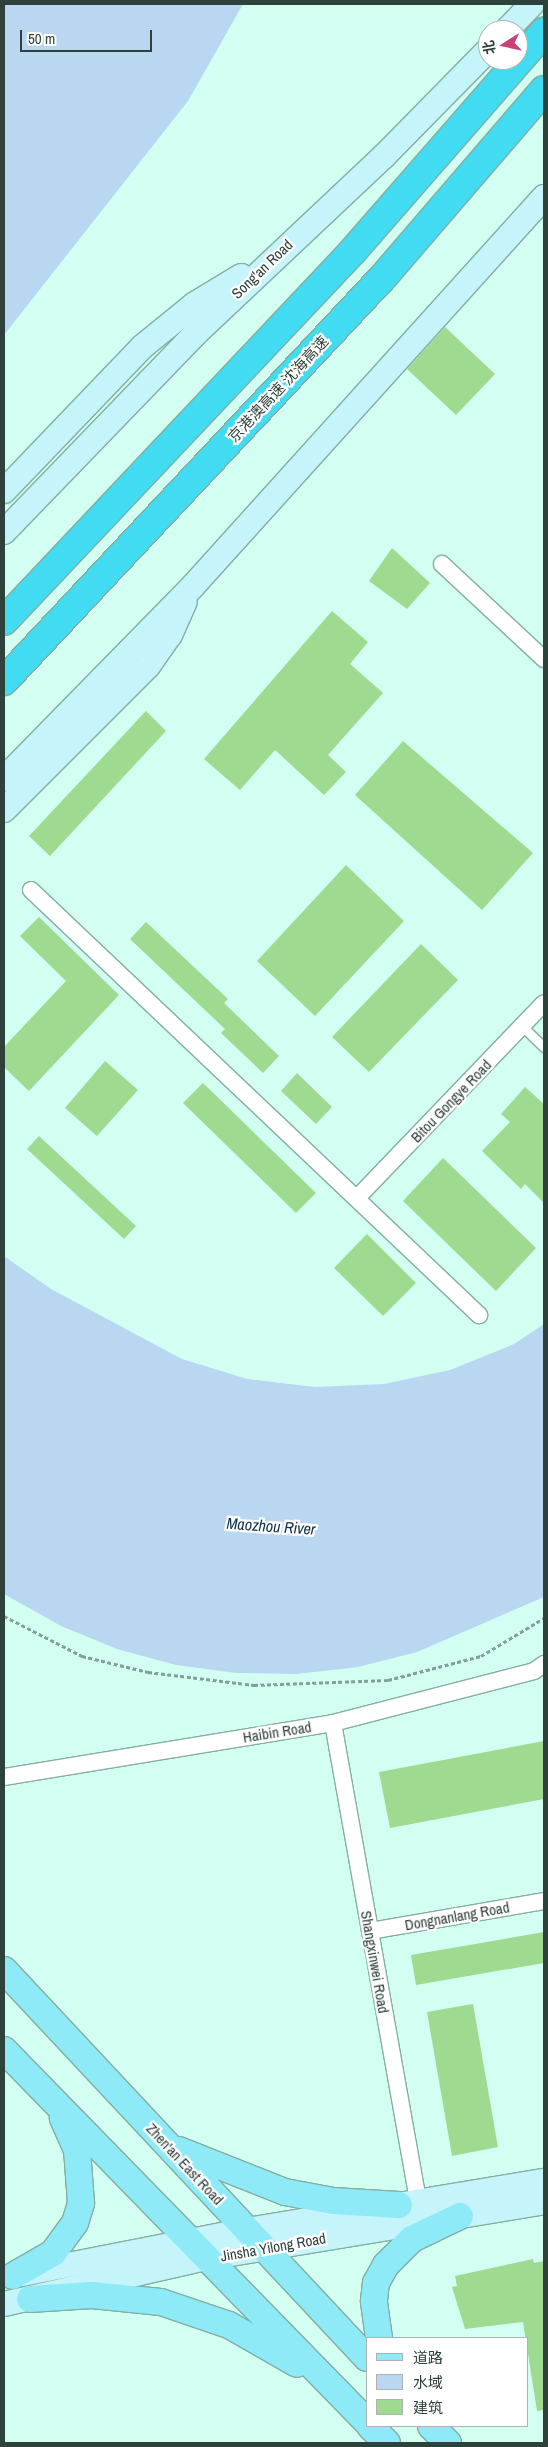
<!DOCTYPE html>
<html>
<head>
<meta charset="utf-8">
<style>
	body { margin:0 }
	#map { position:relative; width:548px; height:2447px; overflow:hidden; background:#d2fff1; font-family:"Archivo Narrow","Noto Sans SC",sans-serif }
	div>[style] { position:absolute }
	.water>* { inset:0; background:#bad7f1 }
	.building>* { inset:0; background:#9edb90 }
	.path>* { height:3px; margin-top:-1.5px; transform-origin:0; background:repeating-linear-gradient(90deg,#81a096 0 4px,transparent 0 6.5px) }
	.roads { filter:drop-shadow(1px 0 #83aea1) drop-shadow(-1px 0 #83aea1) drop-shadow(0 1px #83aea1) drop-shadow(0 -1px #83aea1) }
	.lane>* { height:9px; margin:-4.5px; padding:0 4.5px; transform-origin:4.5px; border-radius:4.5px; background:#fff }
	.street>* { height:16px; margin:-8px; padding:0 8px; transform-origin:8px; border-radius:8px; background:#fff }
	.secondary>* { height:24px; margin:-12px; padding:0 12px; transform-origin:12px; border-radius:12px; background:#c6f4fb }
	.primary>* { height:26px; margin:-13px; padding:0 13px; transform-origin:13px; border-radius:13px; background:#8eeaf7 }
	.highway>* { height:28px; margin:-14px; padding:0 14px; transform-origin:14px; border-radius:14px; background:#42dcf2 }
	span { translate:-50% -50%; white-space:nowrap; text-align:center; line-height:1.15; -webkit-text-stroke:4.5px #fff; paint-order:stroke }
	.street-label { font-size:15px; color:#2f413b }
	.water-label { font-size:16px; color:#0f3049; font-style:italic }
	.frame { position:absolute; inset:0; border:5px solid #2f413b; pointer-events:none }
	.legend { position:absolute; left:366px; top:2337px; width:162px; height:90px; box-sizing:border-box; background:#fff; border:1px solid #acb3b1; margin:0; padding:6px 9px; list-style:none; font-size:15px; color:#2f413b }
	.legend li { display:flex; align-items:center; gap:10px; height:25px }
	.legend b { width:25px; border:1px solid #acb3b1 }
	.north { position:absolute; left:478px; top:20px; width:50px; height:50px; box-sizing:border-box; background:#fff; border:1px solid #acb3b1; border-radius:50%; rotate:260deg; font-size:14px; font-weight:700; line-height:20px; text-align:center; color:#2f413b }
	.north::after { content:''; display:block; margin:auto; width:18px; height:22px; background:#cb4177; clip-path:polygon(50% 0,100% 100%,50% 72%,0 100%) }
	.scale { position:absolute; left:20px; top:30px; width:132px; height:22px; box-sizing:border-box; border:2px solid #2f413b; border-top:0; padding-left:6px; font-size:15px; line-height:18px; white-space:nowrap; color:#2f413b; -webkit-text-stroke:4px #fff; paint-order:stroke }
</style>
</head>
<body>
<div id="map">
	<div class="water">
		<div style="clip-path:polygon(4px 4px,243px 4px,188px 101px,4px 335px)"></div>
		<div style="clip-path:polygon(4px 1256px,51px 1289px,182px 1359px,247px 1379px,315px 1387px,384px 1384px,450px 1370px,514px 1344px,544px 1324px,544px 1597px,417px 1652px,358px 1667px,297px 1674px,236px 1673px,176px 1665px,117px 1649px,61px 1626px,4px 1594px)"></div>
	</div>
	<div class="building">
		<div style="clip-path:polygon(445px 327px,495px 374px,456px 415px,407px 369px)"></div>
		<div style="clip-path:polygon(392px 548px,430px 583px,407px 609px,369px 581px)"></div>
		<div style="clip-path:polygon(332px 611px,368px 642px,350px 664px,383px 693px,328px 755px,346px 772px,324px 795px,275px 750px,240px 790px,204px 759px)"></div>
		<div style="clip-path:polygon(146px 711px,166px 731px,50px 856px,29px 836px)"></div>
		<div style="clip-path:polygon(403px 741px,533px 853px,482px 910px,355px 795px)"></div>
		<div style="clip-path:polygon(346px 865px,404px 921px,315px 1016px,257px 961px)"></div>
		<div style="clip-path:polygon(39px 917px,119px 995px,29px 1091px,4px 1067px,4px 1047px,66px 981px,20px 936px)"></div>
		<div style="clip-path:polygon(146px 922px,228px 999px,224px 1003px,279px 1056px,263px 1073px,221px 1033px,225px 1029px,130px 939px)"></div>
		<div style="clip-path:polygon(421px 944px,458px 980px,369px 1072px,332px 1037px)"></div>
		<div style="clip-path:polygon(105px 1061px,138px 1090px,97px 1136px,65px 1108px)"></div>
		<div style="clip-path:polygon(297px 1073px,332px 1107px,316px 1124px,281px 1091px)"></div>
		<div style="clip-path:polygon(203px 1083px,316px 1193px,296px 1213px,183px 1103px)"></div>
		<div style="clip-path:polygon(525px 1087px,544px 1104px,544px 1203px,525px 1184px,521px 1189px,482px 1151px,510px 1122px,501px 1114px)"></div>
		<div style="clip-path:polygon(39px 1136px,136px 1226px,124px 1239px,27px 1149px)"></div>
		<div style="clip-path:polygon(443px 1158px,536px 1248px,496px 1291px,403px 1201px)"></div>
		<div style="clip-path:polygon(367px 1234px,416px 1283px,383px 1316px,334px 1268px)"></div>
		<div style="clip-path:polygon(544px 1741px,544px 1799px,390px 1828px,379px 1772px)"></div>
		<div style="clip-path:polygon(544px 1932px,544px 1963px,416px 1985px,411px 1955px)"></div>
		<div style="clip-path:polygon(473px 2004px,498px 2147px,452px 2156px,427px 2012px)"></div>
		<div style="clip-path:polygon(533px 2259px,534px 2263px,544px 2261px,544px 2410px,537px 2411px,523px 2322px,465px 2329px,452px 2287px,457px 2286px,455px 2276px)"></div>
	</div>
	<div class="path">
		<div style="left:4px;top:1616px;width:88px;rotate:27.1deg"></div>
		<div style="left:82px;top:1656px;width:68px;rotate:13.6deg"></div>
		<div style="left:148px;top:1672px;width:107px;rotate:7deg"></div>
		<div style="left:254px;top:1685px;width:134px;rotate:-2.1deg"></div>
		<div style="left:388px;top:1680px;width:96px;rotate:-14.5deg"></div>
		<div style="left:481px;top:1656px;width:74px;rotate:-31.1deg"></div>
	</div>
	<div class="roads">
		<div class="lane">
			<div style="left:522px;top:1026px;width:30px;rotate:44deg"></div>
		</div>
		<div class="street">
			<div style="left:442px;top:564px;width:139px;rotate:43deg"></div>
			<div style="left:31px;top:890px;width:618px;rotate:43.49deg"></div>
			<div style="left:357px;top:1198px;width:270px;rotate:-46.2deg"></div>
			<div style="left:333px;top:1723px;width:485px;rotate:79.9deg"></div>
			<div style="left:4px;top:1777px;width:333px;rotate:-9.3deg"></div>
			<div style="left:333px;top:1723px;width:208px;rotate:-14.5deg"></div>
			<div style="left:534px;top:1671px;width:12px;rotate:-35deg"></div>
			<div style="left:370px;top:1931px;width:177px;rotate:-9.8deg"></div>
		</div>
		<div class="secondary">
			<div style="left:507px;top:30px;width:36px;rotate:-46deg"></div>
			<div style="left:4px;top:491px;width:199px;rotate:-46.2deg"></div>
			<div style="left:142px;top:347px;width:68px;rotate:-39.1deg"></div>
			<div style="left:195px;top:304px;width:54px;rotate:-31.3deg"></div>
			<div style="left:4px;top:532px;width:274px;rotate:-46deg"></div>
			<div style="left:194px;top:335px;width:261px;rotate:-43.3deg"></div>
			<div style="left:384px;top:156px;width:148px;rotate:-45.5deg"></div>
			<div style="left:4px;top:779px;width:270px;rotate:-45.6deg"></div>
			<div style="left:193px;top:586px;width:524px;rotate:-47.94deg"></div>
			<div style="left:4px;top:810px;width:204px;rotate:-45deg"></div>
			<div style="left:148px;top:666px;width:38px;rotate:-55deg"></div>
			<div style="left:170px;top:635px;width:36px;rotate:-66deg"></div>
			<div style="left:22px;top:2274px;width:229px;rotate:-11.1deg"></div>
			<div style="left:247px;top:2230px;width:301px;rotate:-9.4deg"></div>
			<div style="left:4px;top:2304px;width:208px;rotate:-12.8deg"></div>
			<div style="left:207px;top:2258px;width:342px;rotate:-9.4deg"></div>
		</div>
		<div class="primary">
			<div style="left:4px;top:1970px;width:531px;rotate:46.91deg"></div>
			<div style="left:4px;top:2050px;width:520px;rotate:45.7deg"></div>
			<div style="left:179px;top:2150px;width:114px;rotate:21.6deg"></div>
			<div style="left:285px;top:2192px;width:49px;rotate:10.6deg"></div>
			<div style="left:333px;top:2201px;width:66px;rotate:3.5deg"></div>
			<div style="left:13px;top:2276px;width:46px;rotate:-29.9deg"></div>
			<div style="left:53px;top:2253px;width:37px;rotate:-54deg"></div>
			<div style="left:75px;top:2223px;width:21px;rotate:-73deg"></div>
			<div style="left:81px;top:2203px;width:53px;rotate:-94.3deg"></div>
			<div style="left:77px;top:2150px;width:35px;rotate:-114deg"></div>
			<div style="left:30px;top:2299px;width:62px;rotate:-3.7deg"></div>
			<div style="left:92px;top:2295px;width:69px;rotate:5.8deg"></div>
			<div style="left:161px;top:2302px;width:72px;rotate:18.7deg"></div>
			<div style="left:229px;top:2325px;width:78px;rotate:29.8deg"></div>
			<div style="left:379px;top:2338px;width:37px;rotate:-98deg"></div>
			<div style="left:374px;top:2301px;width:18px;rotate:-84deg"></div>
			<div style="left:376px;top:2283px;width:21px;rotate:-61deg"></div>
			<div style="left:386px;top:2265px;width:37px;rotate:-45deg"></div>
			<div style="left:412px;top:2239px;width:53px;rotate:-25.6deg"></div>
			<div style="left:370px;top:2426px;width:24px;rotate:45deg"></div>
			<div style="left:431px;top:2426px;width:24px;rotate:45deg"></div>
		</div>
		<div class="highway">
			<div style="left:4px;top:621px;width:509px;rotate:-46.67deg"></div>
			<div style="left:353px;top:251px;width:291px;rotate:-48.9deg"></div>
			<div style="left:4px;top:681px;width:555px;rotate:-46.82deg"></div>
			<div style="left:384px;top:276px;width:245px;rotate:-49.3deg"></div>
		</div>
	</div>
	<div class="street-label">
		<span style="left:262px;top:269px;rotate:-44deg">Song'an Road</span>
		<span style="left:278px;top:389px;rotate:-47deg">京港澳高速 沈海高速</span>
		<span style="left:451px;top:1101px;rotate:-46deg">Bitou Gongye Road</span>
		<span style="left:277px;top:1732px;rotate:-9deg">Haibin Road</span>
		<span style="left:457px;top:1916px;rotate:-10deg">Dongnanlang Road</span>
		<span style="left:375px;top:1962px;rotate:80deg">Shangxinwei Road</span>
		<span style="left:185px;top:2164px;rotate:47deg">Zhen'an East Road</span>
		<span style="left:273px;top:2247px;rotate:-10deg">Jinsha Yilong Road</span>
	</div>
	<div class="water-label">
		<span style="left:271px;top:1526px;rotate:4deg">Maozhou River</span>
	</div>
	<div class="frame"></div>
	<ul class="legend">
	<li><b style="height:6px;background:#8eeaf7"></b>道路</li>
	<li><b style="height:14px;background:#bad7f1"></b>水域</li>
	<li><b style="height:14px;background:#9edb90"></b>建筑</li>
	</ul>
	<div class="north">北</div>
	<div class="scale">50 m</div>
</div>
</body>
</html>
